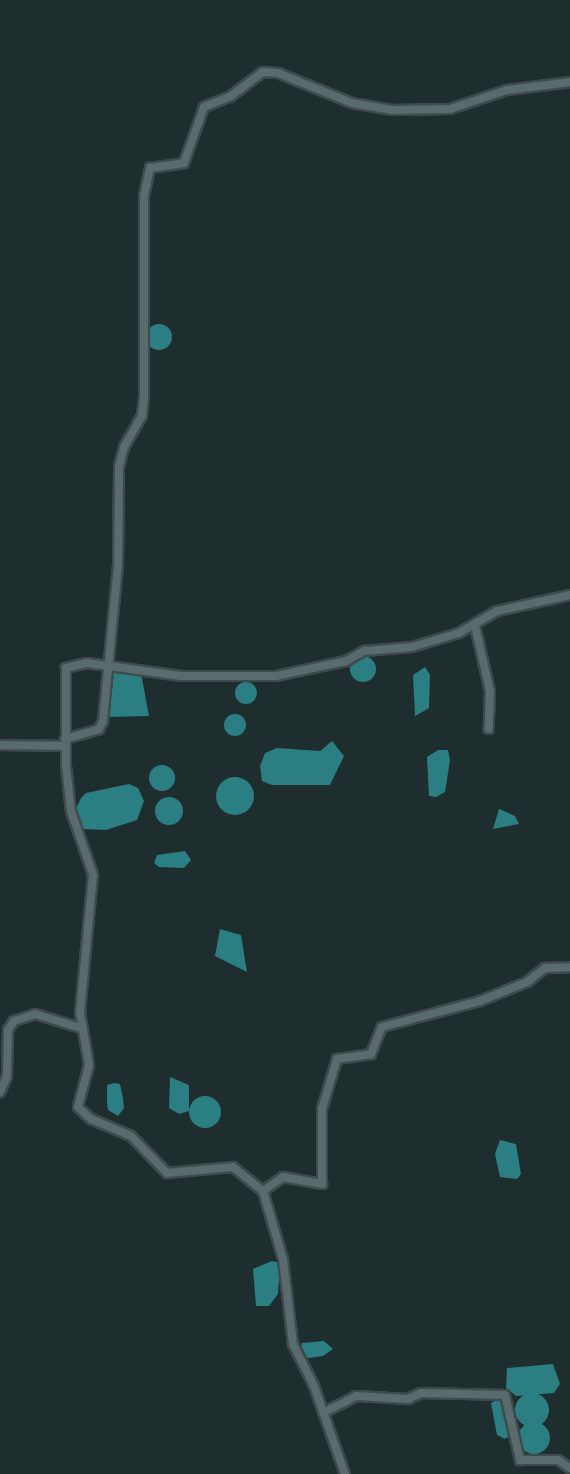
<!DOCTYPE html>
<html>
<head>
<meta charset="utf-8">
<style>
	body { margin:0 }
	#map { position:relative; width:570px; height:1474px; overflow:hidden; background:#1e2d2e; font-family:Quicksand,sans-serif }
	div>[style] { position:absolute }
	.water>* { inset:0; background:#2b7e82 }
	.round { border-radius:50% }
	.roads { filter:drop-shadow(2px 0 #3e4b4c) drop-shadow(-2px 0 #3e4b4c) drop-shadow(0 2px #3e4b4c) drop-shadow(0 -2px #3e4b4c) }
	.minor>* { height:8px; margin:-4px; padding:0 4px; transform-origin:4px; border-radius:4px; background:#596b6c }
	span { translate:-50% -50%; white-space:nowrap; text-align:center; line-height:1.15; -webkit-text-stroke:5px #1e2d2e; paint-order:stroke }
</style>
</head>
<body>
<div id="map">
	<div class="water">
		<div class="round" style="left:146px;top:324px;width:26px;height:26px"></div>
		<div class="round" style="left:350px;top:656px;width:26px;height:26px"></div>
		<div style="clip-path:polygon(425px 667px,430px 675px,429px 708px,415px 716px,413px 675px)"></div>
		<div style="clip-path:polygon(108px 672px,141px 673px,149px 716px,107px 717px)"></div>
		<div class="round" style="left:235px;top:682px;width:22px;height:22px"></div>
		<div class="round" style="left:224px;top:714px;width:22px;height:22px"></div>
		<div style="clip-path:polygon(332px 741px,344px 756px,330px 785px,272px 785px,262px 781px,260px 766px,265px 753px,277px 748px,320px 751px)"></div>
		<div style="clip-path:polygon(438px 750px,448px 750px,450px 760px,445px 792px,436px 797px,429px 796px,427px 757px)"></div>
		<div class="round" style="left:149px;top:765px;width:26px;height:26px"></div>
		<div class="round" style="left:216px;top:777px;width:38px;height:38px"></div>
		<div style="clip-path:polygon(129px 784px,138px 788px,144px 801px,137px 820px,106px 830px,83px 829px,75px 811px,81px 798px,86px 793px)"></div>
		<div class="round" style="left:155px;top:797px;width:28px;height:28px"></div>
		<div style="clip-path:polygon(499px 809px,515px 816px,519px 824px,493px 829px)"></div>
		<div style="clip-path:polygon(185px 851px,191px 860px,184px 868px,159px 867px,154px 863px,157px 855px)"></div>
		<div style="clip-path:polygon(220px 929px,241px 935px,247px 972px,215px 956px)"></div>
		<div style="clip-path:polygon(170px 1077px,189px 1085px,189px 1111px,179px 1114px,169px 1108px)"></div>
		<div style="clip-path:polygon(114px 1083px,120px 1084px,123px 1098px,124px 1108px,118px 1116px,108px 1110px,107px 1103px,107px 1085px)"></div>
		<div class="round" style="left:189px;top:1096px;width:32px;height:32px"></div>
		<div style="clip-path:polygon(500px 1140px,516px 1144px,521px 1174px,517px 1179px,500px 1177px,495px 1154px)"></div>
		<div style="clip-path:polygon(272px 1261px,280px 1263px,278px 1294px,269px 1306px,256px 1306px,253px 1269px)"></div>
		<div style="clip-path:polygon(324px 1341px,333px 1349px,323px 1356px,308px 1358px,300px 1350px,302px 1343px)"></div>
		<div style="clip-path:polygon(553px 1364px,560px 1384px,554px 1393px,516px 1396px,506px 1388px,507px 1368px)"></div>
		<div class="round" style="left:515px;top:1393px;width:34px;height:34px"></div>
		<div style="clip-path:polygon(502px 1397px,512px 1434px,505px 1439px,497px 1435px,491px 1403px)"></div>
		<div class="round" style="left:518px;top:1422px;width:32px;height:32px"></div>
	</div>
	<div class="roads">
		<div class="minor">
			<div style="left:570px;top:595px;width:75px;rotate:167.6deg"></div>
			<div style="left:497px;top:611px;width:44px;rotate:149.9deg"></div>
			<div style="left:459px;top:633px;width:49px;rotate:163.4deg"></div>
			<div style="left:412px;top:647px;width:48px;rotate:175.2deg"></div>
			<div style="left:364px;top:651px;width:21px;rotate:151deg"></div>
			<div style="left:346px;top:661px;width:72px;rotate:167.9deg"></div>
			<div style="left:276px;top:676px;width:95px;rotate:180deg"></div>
			<div style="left:181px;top:676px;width:95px;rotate:-172.1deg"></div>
			<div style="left:87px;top:663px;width:22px;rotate:167deg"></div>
			<div style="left:66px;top:668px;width:98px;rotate:90deg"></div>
			<div style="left:66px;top:766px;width:45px;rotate:83.7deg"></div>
			<div style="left:71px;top:811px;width:68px;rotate:71deg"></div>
			<div style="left:93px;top:875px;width:138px;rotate:95.4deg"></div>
			<div style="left:80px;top:1012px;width:54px;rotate:80.4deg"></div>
			<div style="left:89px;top:1065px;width:43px;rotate:104.7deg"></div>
			<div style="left:78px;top:1107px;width:18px;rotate:43deg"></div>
			<div style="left:91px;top:1119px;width:43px;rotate:23deg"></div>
			<div style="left:131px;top:1136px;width:52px;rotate:45.8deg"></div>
			<div style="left:167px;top:1173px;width:66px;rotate:-5.2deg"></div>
			<div style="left:233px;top:1167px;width:38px;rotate:39deg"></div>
			<div style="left:263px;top:1191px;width:24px;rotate:-35deg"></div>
			<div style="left:283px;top:1177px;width:40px;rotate:10deg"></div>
			<div style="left:322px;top:1184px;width:75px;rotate:-90deg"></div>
			<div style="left:322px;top:1109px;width:52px;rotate:-73.3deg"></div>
			<div style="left:337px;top:1059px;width:34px;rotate:-8deg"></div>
			<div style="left:371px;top:1054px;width:29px;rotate:-68deg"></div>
			<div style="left:382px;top:1027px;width:101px;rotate:-14.9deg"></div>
			<div style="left:480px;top:1001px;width:51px;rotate:-22deg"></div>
			<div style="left:527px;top:982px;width:23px;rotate:-38deg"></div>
			<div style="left:545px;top:968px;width:25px;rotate:-2deg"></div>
			<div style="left:475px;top:626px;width:67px;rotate:77deg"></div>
			<div style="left:490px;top:691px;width:38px;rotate:92deg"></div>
			<div style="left:65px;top:739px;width:35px;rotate:-16deg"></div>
			<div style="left:99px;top:729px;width:9px;rotate:-63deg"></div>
			<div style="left:103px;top:721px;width:158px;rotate:-84.5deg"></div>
			<div style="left:118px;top:564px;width:97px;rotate:-89.4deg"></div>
			<div style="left:119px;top:467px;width:21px;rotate:-76deg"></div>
			<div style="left:124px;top:447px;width:36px;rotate:-60deg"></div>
			<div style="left:142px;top:416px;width:18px;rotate:-84deg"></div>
			<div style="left:144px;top:398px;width:202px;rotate:-90deg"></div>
			<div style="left:144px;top:196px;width:29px;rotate:-78deg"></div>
			<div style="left:150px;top:168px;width:34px;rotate:-8deg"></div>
			<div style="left:184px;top:163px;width:59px;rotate:-70.3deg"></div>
			<div style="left:204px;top:107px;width:29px;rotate:-22deg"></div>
			<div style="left:231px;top:96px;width:40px;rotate:-37deg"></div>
			<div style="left:263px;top:72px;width:15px;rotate:4deg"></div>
			<div style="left:278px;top:73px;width:80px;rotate:22.1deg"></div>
			<div style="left:352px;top:103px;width:41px;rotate:9.9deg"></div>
			<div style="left:392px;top:110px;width:58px;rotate:-1deg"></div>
			<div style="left:450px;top:109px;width:60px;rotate:-18.4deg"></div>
			<div style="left:507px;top:90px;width:64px;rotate:-7.2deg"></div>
			<div style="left:0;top:745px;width:66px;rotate:0.9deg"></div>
			<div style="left:0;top:1092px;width:17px;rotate:-66deg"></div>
			<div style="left:7px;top:1076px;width:46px;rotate:-88.8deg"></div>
			<div style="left:8px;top:1030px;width:11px;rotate:-56deg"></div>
			<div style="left:14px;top:1021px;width:22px;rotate:-18deg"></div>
			<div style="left:35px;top:1014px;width:48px;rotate:16.9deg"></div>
			<div style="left:263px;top:1191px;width:71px;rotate:73.6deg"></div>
			<div style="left:283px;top:1259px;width:86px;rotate:83.3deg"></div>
			<div style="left:293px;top:1344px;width:47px;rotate:63.4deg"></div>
			<div style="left:314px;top:1386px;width:93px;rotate:70.6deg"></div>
			<div style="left:323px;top:1413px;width:37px;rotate:-27deg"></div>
			<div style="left:356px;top:1396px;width:52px;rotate:3.3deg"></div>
			<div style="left:408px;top:1399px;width:14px;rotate:-25deg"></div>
			<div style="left:421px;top:1393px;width:84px;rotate:1.4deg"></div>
			<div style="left:505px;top:1395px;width:67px;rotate:77deg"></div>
			<div style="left:520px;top:1460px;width:38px"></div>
			<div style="left:558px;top:1460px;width:14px;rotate:34deg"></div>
		</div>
	</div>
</div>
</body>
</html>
